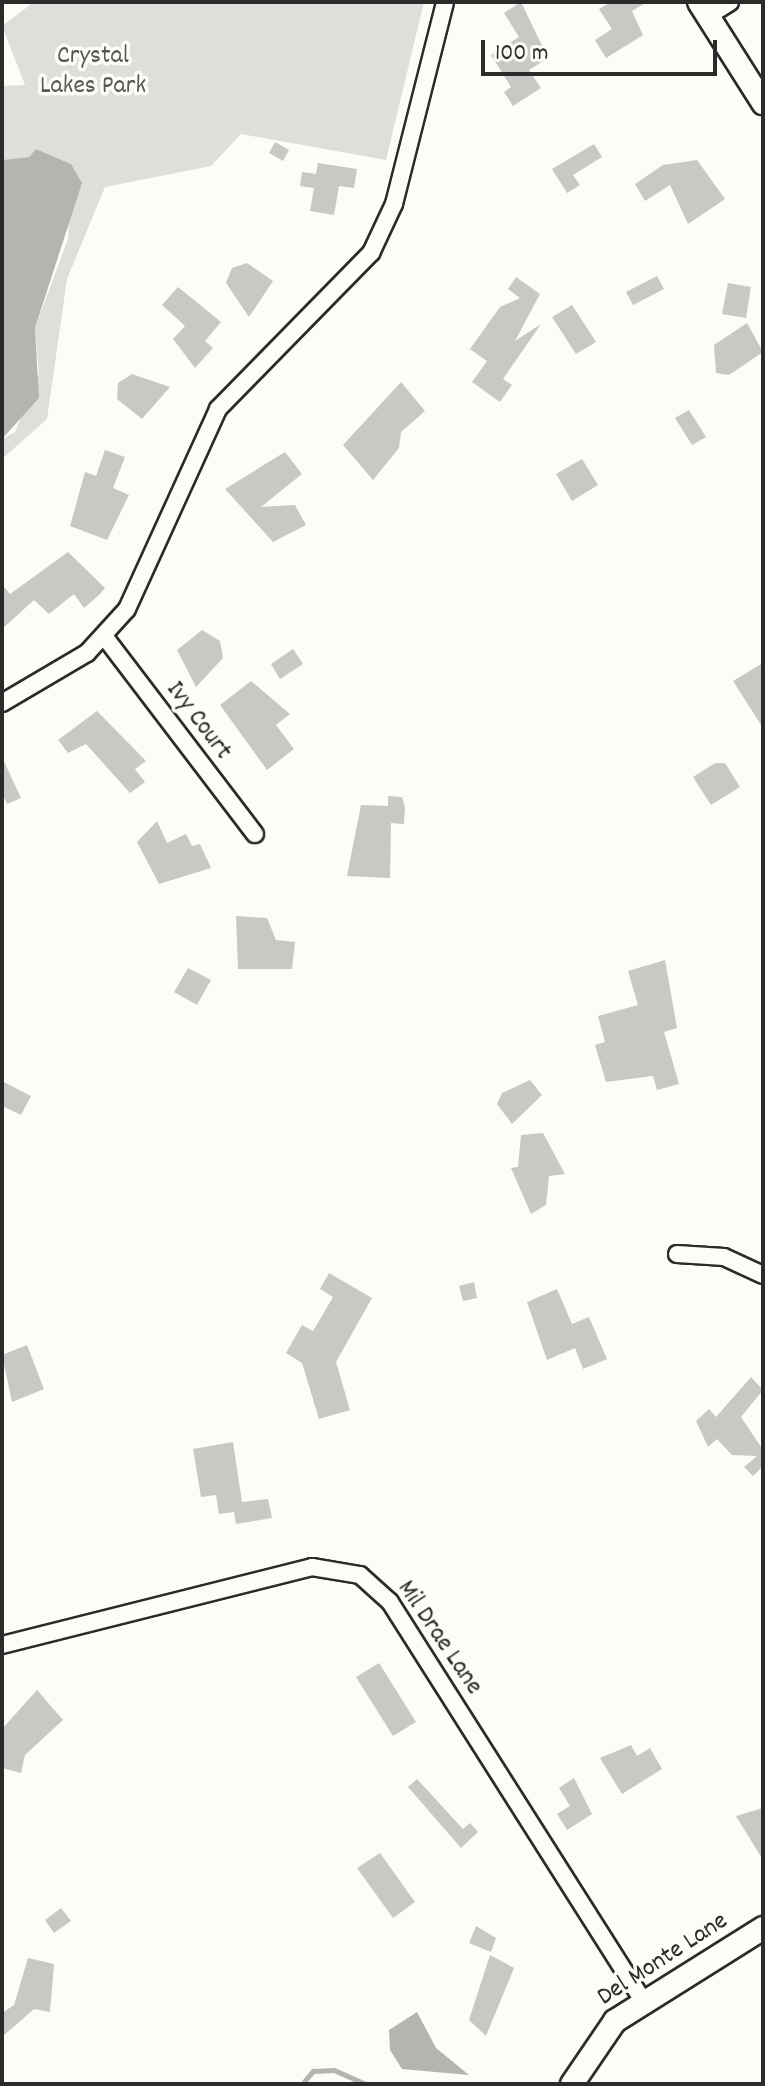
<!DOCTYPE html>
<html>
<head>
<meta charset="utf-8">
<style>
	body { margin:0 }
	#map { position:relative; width:765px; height:2086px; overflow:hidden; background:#fdfcf7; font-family:Dekko,sans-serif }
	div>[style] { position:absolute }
	.green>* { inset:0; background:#dfdeda }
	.water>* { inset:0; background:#b5b4b1 }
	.stream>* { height:5px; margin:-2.5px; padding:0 2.5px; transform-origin:2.5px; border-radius:2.5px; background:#b5b4b1 }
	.building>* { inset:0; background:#c9c8c4 }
	.roads { filter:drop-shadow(2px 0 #2b2b2b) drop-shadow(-2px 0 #2b2b2b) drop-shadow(0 2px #2b2b2b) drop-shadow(0 -2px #2b2b2b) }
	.minor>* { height:16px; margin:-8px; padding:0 8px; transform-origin:8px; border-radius:8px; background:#fdfcf7 }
	.tertiary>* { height:22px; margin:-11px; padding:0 11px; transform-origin:11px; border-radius:11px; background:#fdfcf7 }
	span { translate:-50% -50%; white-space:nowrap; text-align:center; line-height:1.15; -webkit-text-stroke:7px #fdfcf7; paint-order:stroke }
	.park-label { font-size:26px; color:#585857 }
	.street-label { font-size:26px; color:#2b2b2b }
	.frame { position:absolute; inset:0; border:4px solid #2b2b2b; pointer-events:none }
	.scale { position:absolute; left:481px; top:40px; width:236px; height:36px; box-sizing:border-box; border:4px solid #2b2b2b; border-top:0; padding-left:10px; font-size:24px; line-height:28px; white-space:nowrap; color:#2b2b2b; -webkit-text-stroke:6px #fdfcf7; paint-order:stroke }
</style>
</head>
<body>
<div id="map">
	<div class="green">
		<div style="clip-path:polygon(34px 2px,424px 2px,386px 160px,241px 134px,211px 166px,105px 187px,67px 279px,47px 419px,2px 459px,2px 439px,15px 432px,39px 374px,35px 328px,68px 239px,71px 164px,36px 149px,29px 157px,2px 160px,2px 86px,25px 85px,2px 26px)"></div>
	</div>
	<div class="water">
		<div style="clip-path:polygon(36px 149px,71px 164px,82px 183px,35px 328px,39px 398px,2px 439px,2px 160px,29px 157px)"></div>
		<div style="clip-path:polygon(417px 2012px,436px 2048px,469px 2075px,402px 2069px,390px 2050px,389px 2030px)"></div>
	</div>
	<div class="stream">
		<div style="left:302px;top:2084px;width:17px;rotate:-50deg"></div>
		<div style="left:313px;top:2071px;width:21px;rotate:-3deg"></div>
		<div style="left:334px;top:2070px;width:34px;rotate:24deg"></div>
	</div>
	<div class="building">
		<div style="clip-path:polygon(521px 2px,548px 58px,529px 70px,541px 88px,513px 106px,504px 92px,511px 87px,491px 55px,519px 37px,504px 13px)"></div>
		<div style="clip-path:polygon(611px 2px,647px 2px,632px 11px,643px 35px,606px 58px,595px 40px,612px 29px,599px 9px)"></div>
		<div style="clip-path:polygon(275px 142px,289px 150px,283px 161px,269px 153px)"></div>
		<div style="clip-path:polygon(594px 144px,602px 157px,573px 175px,580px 185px,567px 193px,552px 169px)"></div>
		<div style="clip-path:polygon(697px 160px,725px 199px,688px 224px,670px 185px,645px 201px,635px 184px,663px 165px)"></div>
		<div style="clip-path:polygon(318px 163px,357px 169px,354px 188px,339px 186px,334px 215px,310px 211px,314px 188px,300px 186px,302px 172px,316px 174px)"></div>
		<div style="clip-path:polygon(247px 263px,273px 281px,249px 317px,226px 283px,232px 268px)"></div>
		<div style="clip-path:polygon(657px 276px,664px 289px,633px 305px,626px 292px)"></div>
		<div style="clip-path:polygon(516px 277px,540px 294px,515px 341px,541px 324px,503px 379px,512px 385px,500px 402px,472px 382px,487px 361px,470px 349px,500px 307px,520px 298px,508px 289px)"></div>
		<div style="clip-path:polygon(728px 283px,751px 287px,746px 318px,722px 314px)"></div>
		<div style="clip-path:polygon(178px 287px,221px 322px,205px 341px,213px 348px,195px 368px,173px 339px,185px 326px,162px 305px)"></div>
		<div style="clip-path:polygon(572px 305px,596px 342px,576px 354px,552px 317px)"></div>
		<div style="clip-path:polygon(747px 323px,763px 352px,729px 375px,716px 373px,714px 345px)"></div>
		<div style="clip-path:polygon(132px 374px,170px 387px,142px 419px,117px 399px,118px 383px)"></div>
		<div style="clip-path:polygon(401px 382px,425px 411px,401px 432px,399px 448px,373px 480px,343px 445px)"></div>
		<div style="clip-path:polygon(689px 410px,706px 437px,692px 445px,675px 418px)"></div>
		<div style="clip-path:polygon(105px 450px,125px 457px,113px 488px,129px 495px,107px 540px,70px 526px,85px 472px,96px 476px)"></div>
		<div style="clip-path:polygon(285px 452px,302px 474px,261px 507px,295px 505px,306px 525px,273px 542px,225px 489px)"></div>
		<div style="clip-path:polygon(582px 459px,598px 485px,572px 501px,556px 474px)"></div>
		<div style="clip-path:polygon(68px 552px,105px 588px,99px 595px,84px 608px,74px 594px,49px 614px,34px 600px,2px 629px,2px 584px,10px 594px)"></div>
		<div style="clip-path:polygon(202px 630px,220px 641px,223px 658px,196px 687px,177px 650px)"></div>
		<div style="clip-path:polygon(293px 649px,303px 664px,280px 679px,271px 664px)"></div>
		<div style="clip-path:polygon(763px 663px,763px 728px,733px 681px)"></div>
		<div style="clip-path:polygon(251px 681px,290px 714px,276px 725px,294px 749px,267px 770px,220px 705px)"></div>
		<div style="clip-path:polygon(97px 711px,146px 761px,135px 769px,145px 782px,130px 793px,86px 744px,68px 753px,58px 740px)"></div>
		<div style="clip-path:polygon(2px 757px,21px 798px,7px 804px,2px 793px)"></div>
		<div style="clip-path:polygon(715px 763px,725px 763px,740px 787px,711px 805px,693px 777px)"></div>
		<div style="clip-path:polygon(388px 796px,402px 797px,405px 807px,404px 824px,391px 823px,390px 878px,347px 876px,361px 805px,388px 806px)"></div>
		<div style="clip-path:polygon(157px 821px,167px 843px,186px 834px,192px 846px,200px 844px,211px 868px,159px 884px,137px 842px)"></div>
		<div style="clip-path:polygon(236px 916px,267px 918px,276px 940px,295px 942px,292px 969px,238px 969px)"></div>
		<div style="clip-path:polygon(665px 960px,677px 1028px,664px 1032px,679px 1084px,657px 1090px,653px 1076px,606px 1082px,595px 1045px,605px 1042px,598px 1016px,638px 1005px,628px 971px)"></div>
		<div style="clip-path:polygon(188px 968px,211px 980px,197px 1005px,174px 992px)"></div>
		<div style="clip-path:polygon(530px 1080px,542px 1095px,512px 1124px,497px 1104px,502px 1093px)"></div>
		<div style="clip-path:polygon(2px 1081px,31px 1096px,21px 1115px,2px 1106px)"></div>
		<div style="clip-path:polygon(543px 1133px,565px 1174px,549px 1176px,546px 1205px,531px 1214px,511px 1168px,518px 1167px,521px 1135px)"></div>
		<div style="clip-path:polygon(329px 1273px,372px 1298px,336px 1362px,350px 1410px,319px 1419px,302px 1363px,286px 1353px,302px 1325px,313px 1331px,333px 1297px,320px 1289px)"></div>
		<div style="clip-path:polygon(474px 1282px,477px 1298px,463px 1301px,459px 1286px)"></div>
		<div style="clip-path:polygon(557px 1289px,572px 1324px,589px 1317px,607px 1359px,583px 1369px,575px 1348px,547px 1360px,527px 1302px)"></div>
		<div style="clip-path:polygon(27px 1345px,44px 1389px,12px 1402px,2px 1355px)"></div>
		<div style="clip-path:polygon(751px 1377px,763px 1390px,741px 1417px,763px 1450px,763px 1466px,753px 1476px,744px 1467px,757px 1456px,732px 1455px,717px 1439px,708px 1447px,696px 1421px,709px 1409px,716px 1417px)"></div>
		<div style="clip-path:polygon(233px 1442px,242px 1502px,268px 1499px,272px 1518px,236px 1524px,234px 1512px,219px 1514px,216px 1495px,201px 1497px,193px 1449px)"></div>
		<div style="clip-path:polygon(379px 1663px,416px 1722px,393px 1736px,356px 1677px)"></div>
		<div style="clip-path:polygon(37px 1690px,63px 1720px,25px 1755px,21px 1773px,2px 1768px,2px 1729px)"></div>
		<div style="clip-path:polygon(631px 1745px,637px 1756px,650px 1748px,662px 1769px,622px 1794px,600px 1758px)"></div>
		<div style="clip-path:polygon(574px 1778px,592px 1814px,567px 1830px,557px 1814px,570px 1806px,559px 1788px)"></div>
		<div style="clip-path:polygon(417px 1779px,463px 1829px,470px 1823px,478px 1832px,461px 1848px,408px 1787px)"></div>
		<div style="clip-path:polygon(763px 1808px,763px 1860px,736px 1816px)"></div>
		<div style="clip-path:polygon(380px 1853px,415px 1902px,393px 1918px,357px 1868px)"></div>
		<div style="clip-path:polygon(61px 1908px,71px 1921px,54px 1933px,45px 1920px)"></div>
		<div style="clip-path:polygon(476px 1926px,496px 1938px,491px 1952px,469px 1943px)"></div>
		<div style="clip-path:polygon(490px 1955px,514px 1968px,486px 2036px,469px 2020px)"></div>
		<div style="clip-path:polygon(28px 1958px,54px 1964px,50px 2012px,34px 2009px,2px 2037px,2px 2013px,14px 2005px)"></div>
	</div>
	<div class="roads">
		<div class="minor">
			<div style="left:708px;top:16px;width:26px;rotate:-32deg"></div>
			<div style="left:104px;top:636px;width:249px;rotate:52.7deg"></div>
			<div style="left:2px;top:703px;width:99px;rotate:-30.5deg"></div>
			<div style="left:87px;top:653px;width:59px;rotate:-47.7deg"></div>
			<div style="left:127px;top:609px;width:220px;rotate:-65.5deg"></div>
			<div style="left:218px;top:409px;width:219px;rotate:-45.6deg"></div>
			<div style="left:371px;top:253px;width:54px;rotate:-64.9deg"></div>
			<div style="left:394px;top:204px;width:208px;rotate:-75.8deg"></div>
			<div style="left:677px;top:1254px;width:47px;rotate:3.7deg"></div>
			<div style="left:724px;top:1257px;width:43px;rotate:24.8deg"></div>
			<div style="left:2px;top:1645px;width:320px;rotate:-14.1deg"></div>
			<div style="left:312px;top:1567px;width:49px;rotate:9.5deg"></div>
			<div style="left:360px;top:1575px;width:40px;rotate:42deg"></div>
			<div style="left:390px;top:1602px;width:476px;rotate:57.6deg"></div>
		</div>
		<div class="tertiary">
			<div style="left:699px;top:2px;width:120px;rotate:57.6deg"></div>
			<div style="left:572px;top:2084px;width:76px;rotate:-55.7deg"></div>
			<div style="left:615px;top:2021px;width:175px;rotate:-32.1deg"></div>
		</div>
	</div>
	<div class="park-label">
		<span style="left:93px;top:72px">Crystal<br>Lakes Park</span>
	</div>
	<div class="street-label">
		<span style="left:198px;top:721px;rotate:53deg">Ivy Court</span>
		<span style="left:439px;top:1638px;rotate:56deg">Mil Drae Lane</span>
		<span style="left:663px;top:1960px;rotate:-33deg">Del Monte Lane</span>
	</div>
	<div class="frame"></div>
	<div class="scale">100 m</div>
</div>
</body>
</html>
